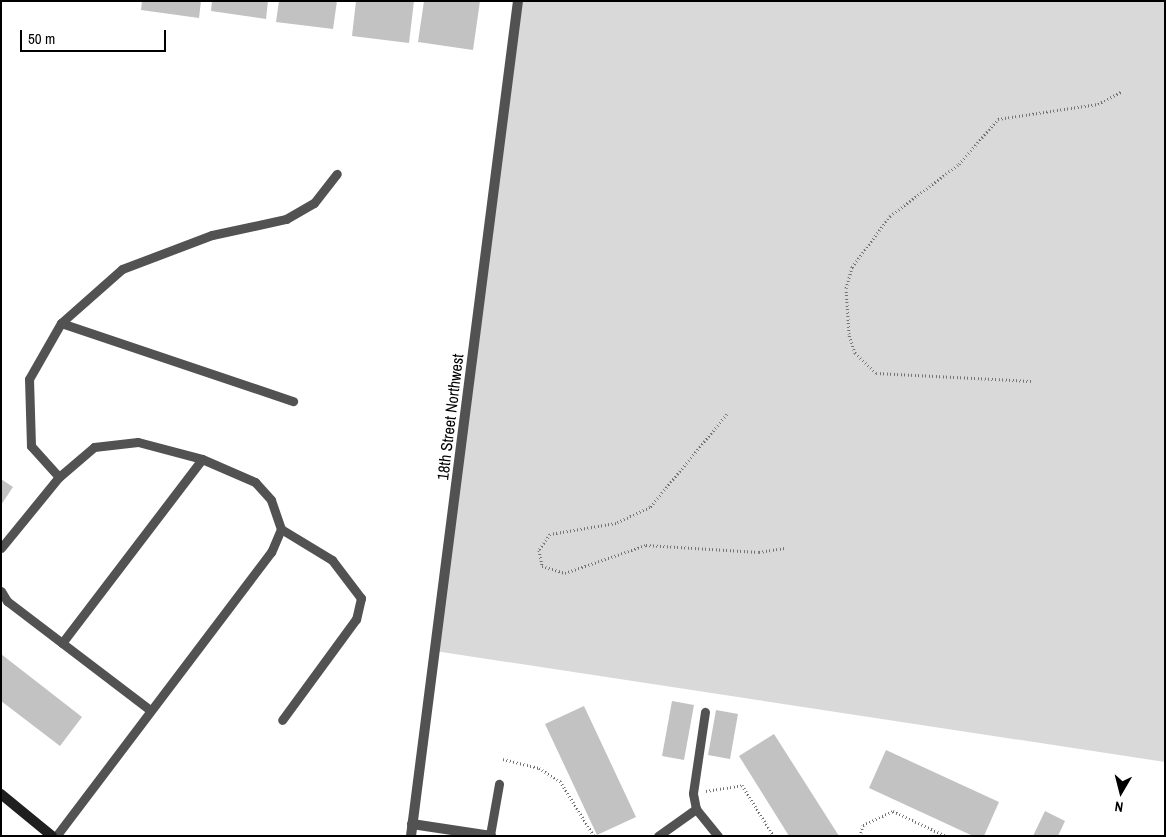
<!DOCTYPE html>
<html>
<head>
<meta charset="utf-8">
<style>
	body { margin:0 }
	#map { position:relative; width:1166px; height:837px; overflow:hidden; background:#fff; font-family:"Archivo Narrow",sans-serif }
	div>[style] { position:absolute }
	.green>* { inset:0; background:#d9d9d9 }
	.building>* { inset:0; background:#c2c2c2 }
	.path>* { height:3px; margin-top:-1.5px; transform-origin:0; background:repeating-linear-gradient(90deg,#747474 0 1px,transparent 0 3.5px) }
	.lane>* { height:9px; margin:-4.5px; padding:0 4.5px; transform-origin:4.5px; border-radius:4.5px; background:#525252 }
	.street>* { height:10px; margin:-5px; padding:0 5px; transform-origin:5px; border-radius:5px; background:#525252 }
	.secondary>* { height:10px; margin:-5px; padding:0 5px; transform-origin:5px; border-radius:5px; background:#1f1f1f }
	span { translate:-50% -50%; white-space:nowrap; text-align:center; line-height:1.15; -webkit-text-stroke:4.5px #fff; paint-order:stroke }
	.street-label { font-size:16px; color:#000 }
	.frame { position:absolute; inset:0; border:2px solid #000; pointer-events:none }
	.north { position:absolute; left:1096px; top:767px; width:50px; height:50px; -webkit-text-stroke:4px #fff; paint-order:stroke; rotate:188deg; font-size:14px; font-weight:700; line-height:20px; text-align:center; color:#000 }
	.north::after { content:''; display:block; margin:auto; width:18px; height:22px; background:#000; clip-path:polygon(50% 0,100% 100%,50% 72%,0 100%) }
	.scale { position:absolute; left:20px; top:30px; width:146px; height:22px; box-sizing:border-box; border:2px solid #000; border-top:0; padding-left:6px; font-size:15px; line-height:18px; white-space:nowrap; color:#000; -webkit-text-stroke:4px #fff; paint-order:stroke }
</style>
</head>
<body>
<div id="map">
	<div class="green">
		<div style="clip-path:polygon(518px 1px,1165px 1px,1165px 762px,435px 651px)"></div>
	</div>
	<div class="building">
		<div style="clip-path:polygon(142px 1px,201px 1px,199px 18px,141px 10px)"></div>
		<div style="clip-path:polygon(212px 1px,268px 1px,266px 19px,211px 11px)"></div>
		<div style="clip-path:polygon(279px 1px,337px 1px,333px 29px,276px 22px)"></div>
		<div style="clip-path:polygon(356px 1px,414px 1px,409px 43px,352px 36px)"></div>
		<div style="clip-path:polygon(424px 1px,480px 1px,473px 50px,418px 42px)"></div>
		<div style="clip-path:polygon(1px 479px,13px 487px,1px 505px)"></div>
		<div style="clip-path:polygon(1px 654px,82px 717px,60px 746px,1px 701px)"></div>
		<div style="clip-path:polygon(672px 701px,694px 705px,684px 760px,662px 756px)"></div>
		<div style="clip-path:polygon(584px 706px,636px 817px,597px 835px,545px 724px)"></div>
		<div style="clip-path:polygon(716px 710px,738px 714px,730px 759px,708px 755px)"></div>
		<div style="clip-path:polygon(774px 734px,839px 836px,789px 836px,739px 756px)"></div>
		<div style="clip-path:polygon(886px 750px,999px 802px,984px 836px,973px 836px,869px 788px)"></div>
		<div style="clip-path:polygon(1045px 811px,1065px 821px,1058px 836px,1033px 836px)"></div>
	</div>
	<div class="path">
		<div style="left:1031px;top:381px;width:155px;rotate:-177deg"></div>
		<div style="left:876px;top:373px;width:29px;rotate:-136deg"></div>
		<div style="left:855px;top:353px;width:20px;rotate:-108deg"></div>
		<div style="left:849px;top:334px;width:46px;rotate:-93.7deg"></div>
		<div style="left:846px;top:288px;width:22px;rotate:-74deg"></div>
		<div style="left:852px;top:267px;width:64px;rotate:-53.3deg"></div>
		<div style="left:890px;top:216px;width:86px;rotate:-37deg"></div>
		<div style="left:959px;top:164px;width:60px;rotate:-49.1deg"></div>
		<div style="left:998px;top:119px;width:101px;rotate:-8.5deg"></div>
		<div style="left:1098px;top:104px;width:27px;rotate:-28deg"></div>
		<div style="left:727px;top:414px;width:121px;rotate:129.6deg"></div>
		<div style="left:650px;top:507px;width:38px;rotate:155deg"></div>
		<div style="left:616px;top:523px;width:67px;rotate:170.5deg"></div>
		<div style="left:550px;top:534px;width:19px;rotate:125deg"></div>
		<div style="left:539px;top:550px;width:16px;rotate:79deg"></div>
		<div style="left:542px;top:566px;width:24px;rotate:17deg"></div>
		<div style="left:565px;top:573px;width:86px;rotate:-19.1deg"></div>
		<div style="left:646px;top:545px;width:113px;rotate:3.5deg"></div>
		<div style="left:759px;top:552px;width:26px;rotate:-9deg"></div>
		<div style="left:503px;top:759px;width:37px;rotate:14deg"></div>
		<div style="left:539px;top:768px;width:25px;rotate:32deg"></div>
		<div style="left:560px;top:781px;width:65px;rotate:58.3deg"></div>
		<div style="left:706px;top:791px;width:36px;rotate:-9deg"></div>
		<div style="left:742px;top:785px;width:59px;rotate:58.2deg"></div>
		<div style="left:860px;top:836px;width:11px;rotate:-75deg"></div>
		<div style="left:863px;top:825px;width:33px;rotate:-25deg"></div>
		<div style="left:893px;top:811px;width:59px;rotate:25.3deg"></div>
	</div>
	<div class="lane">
		<div style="left:61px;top:323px;width:245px;rotate:18.6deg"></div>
		<div style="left:59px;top:477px;width:42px;rotate:-132.1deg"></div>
		<div style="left:31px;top:446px;width:67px;rotate:-91.7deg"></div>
		<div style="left:29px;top:379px;width:64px;rotate:-60.3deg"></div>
		<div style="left:61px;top:323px;width:81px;rotate:-41.5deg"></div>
		<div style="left:122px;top:269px;width:96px;rotate:-20.7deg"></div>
		<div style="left:212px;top:235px;width:76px;rotate:-12.2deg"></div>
		<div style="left:286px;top:219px;width:32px;rotate:-30deg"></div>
		<div style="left:314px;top:203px;width:37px;rotate:-52deg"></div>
		<div style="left:281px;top:529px;width:60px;rotate:31.3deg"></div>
		<div style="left:332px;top:560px;width:48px;rotate:52.7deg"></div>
		<div style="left:361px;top:598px;width:22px;rotate:103deg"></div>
		<div style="left:356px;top:619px;width:125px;rotate:126.2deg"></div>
		<div style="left:1px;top:548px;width:92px;rotate:-50.8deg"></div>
		<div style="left:59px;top:477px;width:46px;rotate:-40.6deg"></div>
		<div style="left:94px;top:447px;width:44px;rotate:-6.5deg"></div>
		<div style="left:138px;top:442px;width:66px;rotate:14.9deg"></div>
		<div style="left:202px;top:459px;width:58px;rotate:23.5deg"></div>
		<div style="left:255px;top:482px;width:24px;rotate:48deg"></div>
		<div style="left:271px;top:500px;width:31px;rotate:71deg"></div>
		<div style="left:281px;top:529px;width:25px;rotate:113deg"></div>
		<div style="left:271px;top:552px;width:356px;rotate:127.1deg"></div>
		<div style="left:1px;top:591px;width:12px;rotate:59deg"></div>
		<div style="left:7px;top:601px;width:178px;rotate:37.3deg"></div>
		<div style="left:62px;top:643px;width:231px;rotate:-52.7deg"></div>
		<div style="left:696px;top:809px;width:16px;rotate:-101deg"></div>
		<div style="left:693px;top:793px;width:82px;rotate:-81.6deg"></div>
		<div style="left:490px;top:835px;width:52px;rotate:-80deg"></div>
		<div style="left:658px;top:836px;width:47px;rotate:-35.4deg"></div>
		<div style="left:696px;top:809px;width:35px;rotate:51deg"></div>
	</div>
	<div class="street">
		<div style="left:412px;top:824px;width:80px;rotate:8.6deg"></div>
		<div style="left:411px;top:836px;width:842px;rotate:-82.7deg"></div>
	</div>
	<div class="secondary">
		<div style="left:1px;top:794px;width:66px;rotate:39.5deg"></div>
	</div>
	<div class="street-label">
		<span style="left:450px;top:417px;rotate:-83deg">18th Street Northwest</span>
	</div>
	<div class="frame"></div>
	<div class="north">N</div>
	<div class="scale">50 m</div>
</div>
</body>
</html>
